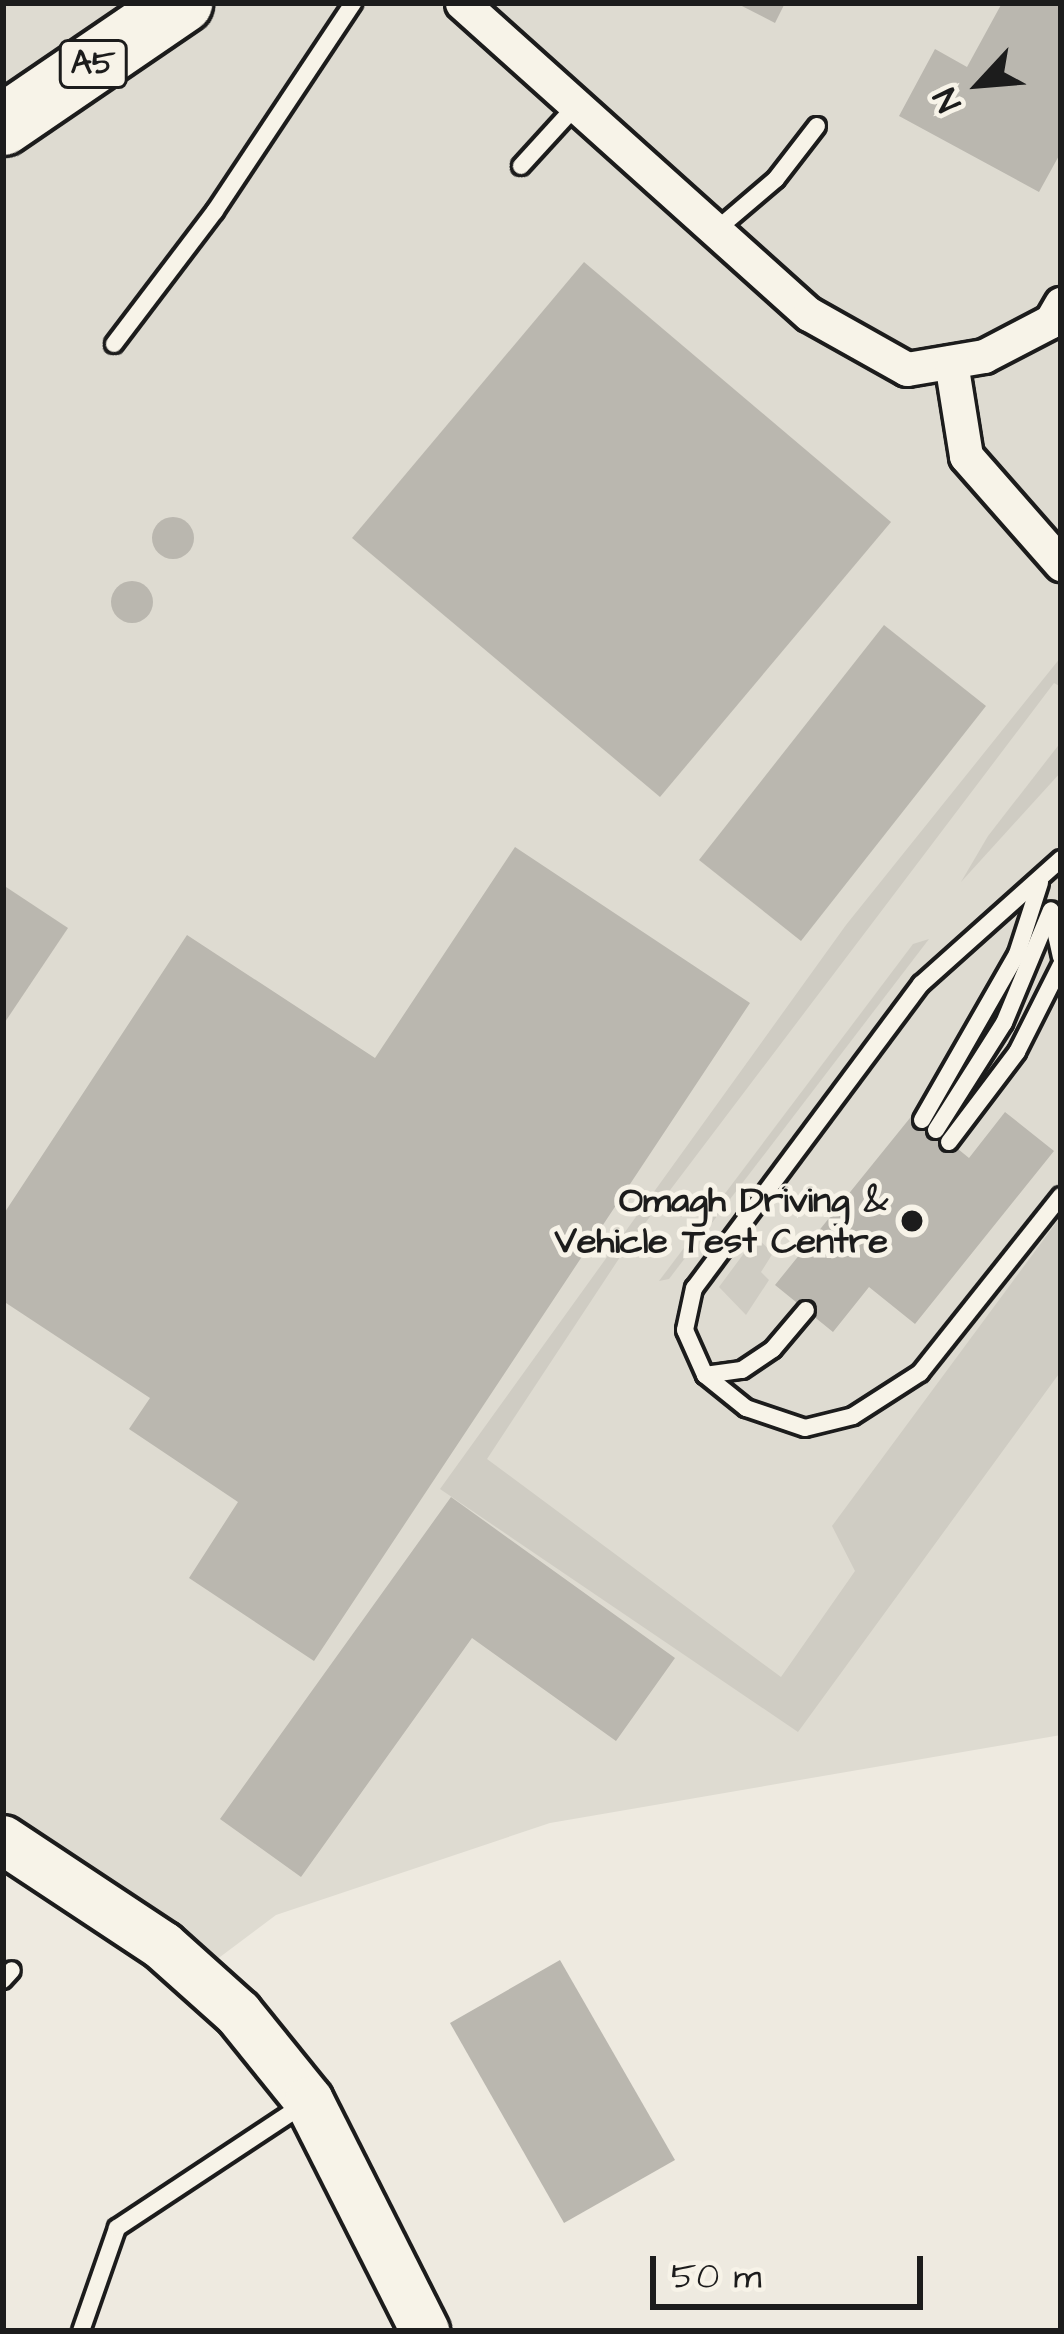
<!DOCTYPE html>
<html>
<head>
<meta charset="utf-8">
<style>
	body { margin:0 }
	#map { position:relative; width:1064px; height:2334px; overflow:hidden; background:#eeeae0; font-family:"Architects Daughter",sans-serif }
	div>[style] { position:absolute }
	.built>* { inset:0; background:#dedbd1 }
	.green>* { inset:0; background:#cfccc3 }
	.building>* { inset:0; background:#bab7af }
	.round { border-radius:50% }
	.roads { filter:drop-shadow(3px 0 #1c1c1c) drop-shadow(-3px 0 #1c1c1c) drop-shadow(0 3px #1c1c1c) drop-shadow(0 -3px #1c1c1c) }
	.lane>* { height:16px; margin:-8px; padding:0 8px; transform-origin:8px; border-radius:8px; background:#f7f3e8 }
	.street>* { height:33px; margin:-16.5px; padding:0 16.5px; transform-origin:16.5px; border-radius:16.5px; background:#f7f3e8 }
	.secondary>* { height:48px; margin:-24px; padding:0 24px; transform-origin:24px; border-radius:24px; background:#f7f3e8 }
	.highway>* { height:60px; margin:-30px; padding:0 30px; transform-origin:30px; border-radius:30px; background:#f7f3e8 }
	.dots>* { width:33px; height:33px; translate:-50% -50%; box-sizing:border-box; border:6px solid #f7f3e8; border-radius:50% }
	span { translate:-50% -50%; white-space:nowrap; text-align:center; line-height:1.15; -webkit-text-stroke:10px #f7f3e8; paint-order:stroke }
	.shield-label span { padding:3px 9px; background:#f7f3e8; border:3px solid; border-radius:9px; -webkit-text-stroke-width:0 }
	.shield-label { font-size:33px; color:#1c1c1c; font-weight:700 }
	.poi-label { font-size:36px; color:#1c1c1c; font-weight:700 }
	.right { translate:-100% -50%; text-align:right }
	.frame { position:absolute; inset:0; border:6px solid #1c1c1c; pointer-events:none }
	.north { position:absolute; left:920px; top:24px; width:120px; height:120px; -webkit-text-stroke:9px #f7f3e8; paint-order:stroke; rotate:244deg; font-size:33px; font-weight:700; line-height:48px; text-align:center; color:#1c1c1c }
	.north::after { content:''; display:block; margin:auto; width:42px; height:54px; background:#1c1c1c; clip-path:polygon(50% 0,100% 100%,50% 72%,0 100%) }
	.scale { position:absolute; left:650px; top:2256px; width:273px; height:54px; box-sizing:border-box; border:6px solid #1c1c1c; border-top:0; padding-left:15px; font-size:36px; line-height:42px; white-space:nowrap; color:#1c1c1c; -webkit-text-stroke:9px #f7f3e8; paint-order:stroke }
</style>
</head>
<body>
<div id="map">
	<div class="built">
		<div style="clip-path:polygon(3px 3px,1061px 3px,1061px 1735px,550px 1823px,276px 1915px,212px 1963px,3px 1817px)"></div>
	</div>
	<div class="green">
		<div style="clip-path:polygon(1061px 657px,1061px 687px,1054px 683px,624px 1251px,487px 1459px,781px 1677px,855px 1571px,832px 1526px,1061px 1216px,1061px 1371px,798px 1732px,440px 1489px,846px 925px)"></div>
		<div style="clip-path:polygon(1061px 742px,1061px 772px,961px 882px,988px 836px)"></div>
		<div style="clip-path:polygon(929px 939px,669px 1279px,659px 1281px,913px 944px)"></div>
		<div style="clip-path:polygon(756px 1237px,773px 1253px,761px 1272px,769px 1280px,746px 1315px,719px 1287px)"></div>
	</div>
	<div class="building">
		<div style="clip-path:polygon(736px 3px,785px 3px,775px 23px)"></div>
		<div style="clip-path:polygon(1002px 3px,1061px 3px,1061px 152px,1039px 192px,899px 116px,935px 49px,967px 67px)"></div>
		<div style="clip-path:polygon(584px 262px,891px 522px,660px 797px,352px 538px)"></div>
		<div class="round" style="left:152px;top:517px;width:42px;height:42px"></div>
		<div class="round" style="left:111px;top:581px;width:42px;height:42px"></div>
		<div style="clip-path:polygon(884px 625px,986px 706px,801px 941px,699px 860px)"></div>
		<div style="clip-path:polygon(515px 847px,750px 1003px,314px 1661px,189px 1578px,238px 1502px,129px 1429px,150px 1398px,3px 1301px,3px 1215px,187px 935px,375px 1058px)"></div>
		<div style="clip-path:polygon(3px 885px,68px 928px,3px 1025px)"></div>
		<div style="clip-path:polygon(1005px 1112px,1054px 1151px,915px 1324px,869px 1287px,833px 1332px,775px 1285px,914px 1113px,969px 1158px)"></div>
		<div style="clip-path:polygon(451px 1497px,675px 1658px,616px 1741px,472px 1638px,301px 1877px,220px 1819px)"></div>
		<div style="clip-path:polygon(560px 1960px,675px 2160px,564px 2223px,450px 2023px)"></div>
	</div>
	<div class="roads">
		<div class="lane">
			<div style="left:521px;top:166px;width:79px;rotate:-47.6deg"></div>
			<div style="left:715px;top:231px;width:80px;rotate:-40.4deg"></div>
			<div style="left:776px;top:179px;width:67px;rotate:-52.3deg"></div>
			<div style="left:114px;top:344px;width:167px;rotate:-52.8deg"></div>
			<div style="left:215px;top:211px;width:250px;rotate:-56.4deg"></div>
			<div style="left:1061px;top:859px;width:188px;rotate:138.2deg"></div>
			<div style="left:921px;top:984px;width:379px;rotate:126.7deg"></div>
			<div style="left:694px;top:1288px;width:43px;rotate:102.1deg"></div>
			<div style="left:685px;top:1330px;width:49px;rotate:66deg"></div>
			<div style="left:705px;top:1375px;width:53px;rotate:38.8deg"></div>
			<div style="left:746px;top:1408px;width:62px;rotate:18.7deg"></div>
			<div style="left:805px;top:1428px;width:49px;rotate:-14deg"></div>
			<div style="left:853px;top:1416px;width:80px;rotate:-32.7deg"></div>
			<div style="left:920px;top:1373px;width:226px;rotate:-51.5deg"></div>
			<div style="left:1051px;top:912px;width:46px;rotate:77.5deg"></div>
			<div style="left:922px;top:1120px;width:191px;rotate:-60.2deg"></div>
			<div style="left:1017px;top:954px;width:75px;rotate:-72.1deg"></div>
			<div style="left:936px;top:1130px;width:127px;rotate:-57.6deg"></div>
			<div style="left:1004px;top:1023px;width:122px;rotate:-67.4deg"></div>
			<div style="left:949px;top:1142px;width:113px;rotate:-52.9deg"></div>
			<div style="left:1017px;top:1052px;width:97px;rotate:-63.2deg"></div>
			<div style="left:705px;top:1375px;width:37px;rotate:-8deg"></div>
			<div style="left:742px;top:1370px;width:37px;rotate:-34deg"></div>
			<div style="left:773px;top:1349px;width:51px;rotate:-49.8deg"></div>
			<div style="left:3px;top:1980px;width:13px;rotate:-48deg"></div>
			<div style="left:81px;top:2331px;width:109px;rotate:-70.7deg"></div>
			<div style="left:117px;top:2228px;width:223px;rotate:-33.5deg"></div>
		</div>
		<div class="street">
			<div style="left:462px;top:3px;width:466px;rotate:41.9deg"></div>
			<div style="left:809px;top:314px;width:112px;rotate:29.3deg"></div>
			<div style="left:907px;top:369px;width:78px;rotate:-9.6deg"></div>
			<div style="left:984px;top:356px;width:76px;rotate:-27.6deg"></div>
			<div style="left:1051px;top:321px;width:20px;rotate:-60deg"></div>
			<div style="left:951px;top:362px;width:95px;rotate:80.9deg"></div>
			<div style="left:966px;top:456px;width:144px;rotate:48.7deg"></div>
		</div>
		<div class="secondary">
			<div style="left:3px;top:1840px;width:192px;rotate:33.5deg"></div>
			<div style="left:163px;top:1946px;width:101px;rotate:41.8deg"></div>
			<div style="left:238px;top:2013px;width:113px;rotate:51.1deg"></div>
			<div style="left:309px;top:2101px;width:258px;rotate:63.2deg"></div>
		</div>
		<div class="highway">
			<div style="left:3px;top:125px;width:217px;rotate:-34.3deg"></div>
		</div>
	</div>
	<div class="dots">
		<div style="left:912px;top:1221px;background:#1c1c1c"></div>
	</div>
	<div class="shield-label">
		<span style="left:93px;top:64px">A5</span>
	</div>
	<div class="poi-label">
		<span class="right" style="left:888px;top:1221px">Omagh Driving &amp;<br>Vehicle Test Centre</span>
	</div>
	<div class="frame"></div>
	<div class="north">N</div>
	<div class="scale">50 m</div>
</div>
</body>
</html>
